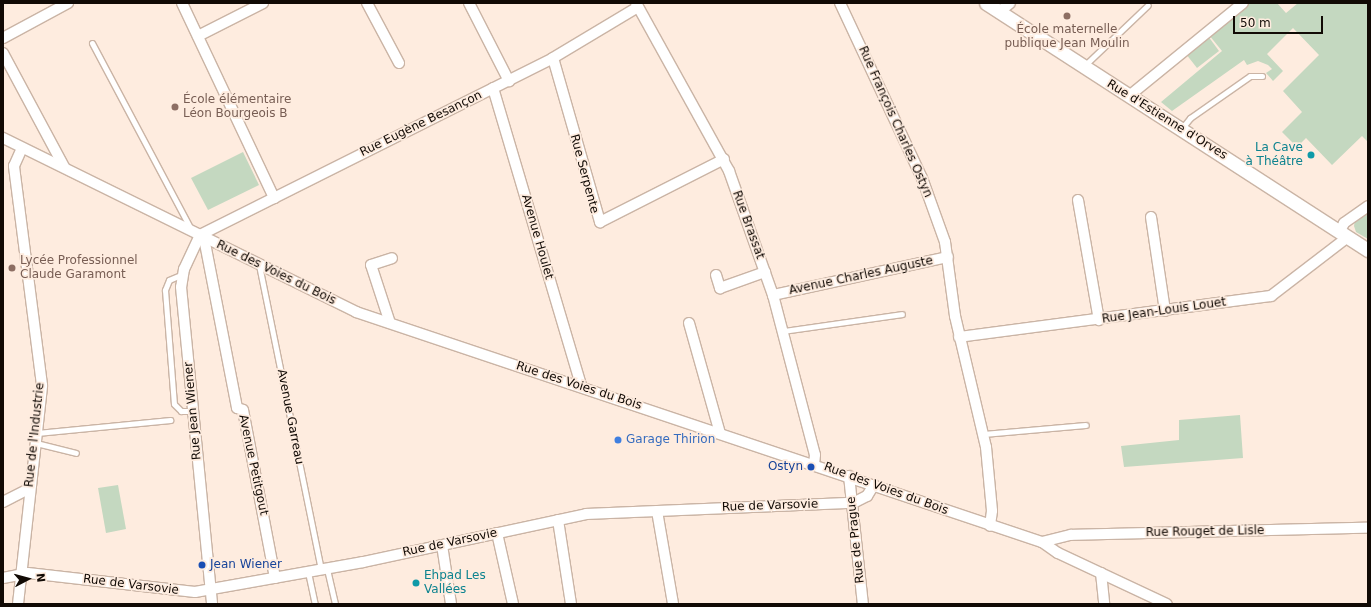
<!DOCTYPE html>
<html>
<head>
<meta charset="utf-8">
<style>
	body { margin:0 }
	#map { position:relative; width:1371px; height:607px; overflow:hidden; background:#feecdf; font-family:"DejaVu Sans",sans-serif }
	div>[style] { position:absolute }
	.green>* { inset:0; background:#c4d8c0 }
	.roads { filter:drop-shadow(1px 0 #cab4a5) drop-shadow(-1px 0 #cab4a5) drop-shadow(0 1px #cab4a5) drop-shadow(0 -1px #cab4a5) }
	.service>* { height:5px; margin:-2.5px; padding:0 2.5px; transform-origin:2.5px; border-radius:2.5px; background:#fff }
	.minor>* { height:10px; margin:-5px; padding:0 5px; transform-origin:5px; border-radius:5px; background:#fff }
	.tertiary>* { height:13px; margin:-6.5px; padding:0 6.5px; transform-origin:6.5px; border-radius:6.5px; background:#fff }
	.dots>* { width:11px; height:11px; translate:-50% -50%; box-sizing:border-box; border:2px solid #feecdf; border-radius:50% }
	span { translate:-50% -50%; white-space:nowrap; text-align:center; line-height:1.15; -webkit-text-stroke:3.5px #feecdf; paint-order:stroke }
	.education-label { font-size:12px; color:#785e54 }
	.left { translate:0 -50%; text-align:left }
	.street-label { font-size:12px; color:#110a05 }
	.culture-label { font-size:12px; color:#0d838f }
	.right { translate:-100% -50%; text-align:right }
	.shop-label { font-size:12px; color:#366cbe }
	.transit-label { font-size:12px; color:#164399 }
	.frame { position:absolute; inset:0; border:4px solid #110a05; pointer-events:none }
	.north { position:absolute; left:8px; top:559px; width:40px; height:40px; -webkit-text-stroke:3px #feecdf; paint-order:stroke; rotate:84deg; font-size:11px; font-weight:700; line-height:16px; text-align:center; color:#110a05 }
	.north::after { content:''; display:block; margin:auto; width:14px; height:18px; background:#110a05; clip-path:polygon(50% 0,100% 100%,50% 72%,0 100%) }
	.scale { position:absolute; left:1233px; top:16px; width:90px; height:18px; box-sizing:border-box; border:2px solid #110a05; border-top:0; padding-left:5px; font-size:12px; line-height:14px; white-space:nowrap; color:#110a05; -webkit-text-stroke:3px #feecdf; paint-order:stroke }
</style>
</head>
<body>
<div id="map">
	<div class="green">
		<div style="clip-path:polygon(1248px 3px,1277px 3px,1286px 13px,1298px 3px,1368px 3px,1368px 142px,1362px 136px,1332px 165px,1306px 138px,1297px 147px,1282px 132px,1302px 112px,1283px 91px,1319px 55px,1293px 28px,1267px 54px,1283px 71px,1273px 81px,1266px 73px,1272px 69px,1268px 65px,1258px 61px,1247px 65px,1244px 60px,1172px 111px,1161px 102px,1222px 51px,1209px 35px)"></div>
		<div style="clip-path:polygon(1208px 36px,1219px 51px,1197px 68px,1186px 54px)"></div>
		<div style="clip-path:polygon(243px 152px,259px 185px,208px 210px,191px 178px)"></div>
		<div style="clip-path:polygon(1368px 211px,1368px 239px,1356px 232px,1354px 226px,1355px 220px)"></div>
		<div style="clip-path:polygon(1240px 415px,1243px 458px,1124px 467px,1121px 446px,1179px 440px,1179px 420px)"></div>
		<div style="clip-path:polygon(118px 485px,126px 529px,106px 533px,98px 488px)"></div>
	</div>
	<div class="roads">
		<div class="service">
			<div style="left:92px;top:43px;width:211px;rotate:62deg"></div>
			<div style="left:1084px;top:66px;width:88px;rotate:-43.6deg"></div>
			<div style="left:1182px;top:128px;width:13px;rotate:-51deg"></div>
			<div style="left:1190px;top:118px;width:73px;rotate:-35deg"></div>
			<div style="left:1250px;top:76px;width:12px"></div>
			<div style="left:259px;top:265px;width:311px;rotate:78.5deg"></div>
			<div style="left:183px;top:274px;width:15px;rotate:157deg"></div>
			<div style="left:169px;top:280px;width:11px;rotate:112deg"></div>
			<div style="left:165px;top:290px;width:114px;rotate:85.5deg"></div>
			<div style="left:174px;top:404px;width:10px;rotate:45deg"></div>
			<div style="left:181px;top:411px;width:11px"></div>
			<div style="left:783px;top:331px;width:120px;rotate:-8.1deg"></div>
			<div style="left:37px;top:433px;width:134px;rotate:-5.6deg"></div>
			<div style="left:983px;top:434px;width:103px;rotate:-5deg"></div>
			<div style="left:36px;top:443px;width:41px;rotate:14deg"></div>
			<div style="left:327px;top:569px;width:36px;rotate:77deg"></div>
			<div style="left:308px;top:572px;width:33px;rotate:78deg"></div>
		</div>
		<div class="minor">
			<div style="left:182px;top:3px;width:216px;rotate:64.7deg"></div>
			<div style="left:367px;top:3px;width:68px;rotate:61.9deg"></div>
			<div style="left:469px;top:3px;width:88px;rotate:62.9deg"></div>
			<div style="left:636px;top:3px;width:192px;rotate:61deg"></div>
			<div style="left:729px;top:171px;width:132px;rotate:70.5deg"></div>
			<div style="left:773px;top:295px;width:165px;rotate:75.3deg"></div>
			<div style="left:815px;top:455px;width:9px;rotate:96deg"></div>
			<div style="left:840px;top:3px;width:193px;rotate:64.9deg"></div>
			<div style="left:922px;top:178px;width:68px;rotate:70.2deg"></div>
			<div style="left:945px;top:242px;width:75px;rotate:82.3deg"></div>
			<div style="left:955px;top:316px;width:135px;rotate:76.7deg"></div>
			<div style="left:986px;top:447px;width:64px;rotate:84.6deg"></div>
			<div style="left:992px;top:511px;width:15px;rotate:98deg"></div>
			<div style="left:999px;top:12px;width:14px;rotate:-39deg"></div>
			<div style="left:198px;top:36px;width:73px;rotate:-26.9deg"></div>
			<div style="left:3px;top:38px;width:74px;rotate:-28.3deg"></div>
			<div style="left:3px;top:53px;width:129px;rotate:61.8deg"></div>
			<div style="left:553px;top:58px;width:171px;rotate:74deg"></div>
			<div style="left:600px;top:222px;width:139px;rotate:-26.9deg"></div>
			<div style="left:493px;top:88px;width:311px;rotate:73.5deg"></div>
			<div style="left:1129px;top:96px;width:147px;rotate:-39.2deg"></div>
			<div style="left:3px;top:138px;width:394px;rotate:26.2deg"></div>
			<div style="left:356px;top:312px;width:724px;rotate:18.54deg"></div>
			<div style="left:1042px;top:542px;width:19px;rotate:35deg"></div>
			<div style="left:1058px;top:553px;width:120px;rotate:25.1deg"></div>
			<div style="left:1078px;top:200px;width:122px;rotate:80.1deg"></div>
			<div style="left:1151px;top:217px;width:95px;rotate:81.5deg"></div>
			<div style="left:1340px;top:231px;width:9px;rotate:-63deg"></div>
			<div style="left:1344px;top:223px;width:29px;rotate:-35deg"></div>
			<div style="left:200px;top:235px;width:395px;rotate:-26.6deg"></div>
			<div style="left:553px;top:58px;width:99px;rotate:-31deg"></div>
			<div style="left:200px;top:235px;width:38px;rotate:115deg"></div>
			<div style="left:184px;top:269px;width:18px;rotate:99deg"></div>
			<div style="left:181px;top:287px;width:319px;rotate:84.4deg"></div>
			<div style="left:204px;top:238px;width:173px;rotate:79deg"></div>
			<div style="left:237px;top:408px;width:6px;rotate:18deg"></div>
			<div style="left:243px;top:410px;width:171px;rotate:79.2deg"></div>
			<div style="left:716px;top:275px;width:14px;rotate:73deg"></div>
			<div style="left:720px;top:288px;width:48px;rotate:-19.6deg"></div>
			<div style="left:773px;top:295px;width:179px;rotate:-12.3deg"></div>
			<div style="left:390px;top:323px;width:61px;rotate:-108.1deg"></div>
			<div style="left:371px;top:265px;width:22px;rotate:-18deg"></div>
			<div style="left:689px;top:323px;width:114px;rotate:74.3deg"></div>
			<div style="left:959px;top:337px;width:315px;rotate:-7.5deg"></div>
			<div style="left:1271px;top:296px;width:97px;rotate:-37.5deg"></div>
			<div style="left:849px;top:476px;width:129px;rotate:83.8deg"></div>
			<div style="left:3px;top:502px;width:30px;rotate:-27deg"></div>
			<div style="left:657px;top:511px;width:94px;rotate:80.2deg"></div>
			<div style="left:558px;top:520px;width:85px;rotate:81.2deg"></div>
			<div style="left:497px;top:533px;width:73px;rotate:77.3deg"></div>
			<div style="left:1042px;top:542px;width:30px;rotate:-14deg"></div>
			<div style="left:1071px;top:535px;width:297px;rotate:-1.4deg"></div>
			<div style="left:442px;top:545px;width:60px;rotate:81.3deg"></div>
			<div style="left:1101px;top:573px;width:31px;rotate:84deg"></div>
			<div style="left:3px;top:578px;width:25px;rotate:-11deg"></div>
			<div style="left:28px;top:573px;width:168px;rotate:6.5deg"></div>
			<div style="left:195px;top:592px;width:171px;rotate:-10.1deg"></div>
			<div style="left:363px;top:562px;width:228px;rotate:-12.1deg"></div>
			<div style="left:586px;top:514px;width:267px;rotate:-2.4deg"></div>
			<div style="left:853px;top:503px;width:16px;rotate:-27deg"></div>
			<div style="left:867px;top:496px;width:13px;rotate:-58deg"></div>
			<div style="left:18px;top:604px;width:220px;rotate:-83.7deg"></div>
			<div style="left:42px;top:385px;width:221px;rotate:-97.3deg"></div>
			<div style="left:14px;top:166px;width:20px;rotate:-66deg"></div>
		</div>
		<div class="tertiary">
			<div style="left:986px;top:3px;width:455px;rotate:32.9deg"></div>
		</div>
	</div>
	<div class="dots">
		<div style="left:1067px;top:16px;background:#8d6e63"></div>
		<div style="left:175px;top:107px;background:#8d6e63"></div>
		<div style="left:1311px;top:155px;background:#0f9aa8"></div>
		<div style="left:12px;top:268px;background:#8d6e63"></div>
		<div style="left:618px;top:440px;background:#3f7fe0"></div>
		<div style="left:811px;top:467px;background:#1a4fb4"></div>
		<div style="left:202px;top:565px;background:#1a4fb4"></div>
		<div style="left:416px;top:583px;background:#0f9aa8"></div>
	</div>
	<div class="education-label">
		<span style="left:1067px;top:37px">École maternelle<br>publique Jean Moulin</span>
		<span class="left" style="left:183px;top:107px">École élémentaire<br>Léon Bourgeois B</span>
		<span class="left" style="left:20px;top:268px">Lycée Professionnel<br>Claude Garamont</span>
	</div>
	<div class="street-label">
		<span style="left:1167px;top:120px;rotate:32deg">Rue d'Estienne d'Orves</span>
		<span style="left:895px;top:122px;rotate:66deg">Rue François Charles Ostyn</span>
		<span style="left:421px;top:124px;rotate:-26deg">Rue Eugène Besançon</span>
		<span style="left:584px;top:174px;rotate:75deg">Rue Serpente</span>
		<span style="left:748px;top:225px;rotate:70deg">Rue Brassat</span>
		<span style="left:537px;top:237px;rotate:74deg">Avenue Houlet</span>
		<span style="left:276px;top:273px;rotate:26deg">Rue des Voies du Bois</span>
		<span style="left:861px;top:276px;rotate:-12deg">Avenue Charles Auguste</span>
		<span style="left:1164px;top:311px;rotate:-8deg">Rue Jean-Louis Louet</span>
		<span style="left:579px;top:386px;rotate:18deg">Rue des Voies du Bois</span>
		<span style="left:193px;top:411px;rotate:-95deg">Rue Jean Wiener</span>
		<span style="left:290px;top:417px;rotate:79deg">Avenue Garreau</span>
		<span style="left:35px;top:435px;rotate:-84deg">Rue de l'Industrie</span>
		<span style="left:253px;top:465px;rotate:78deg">Avenue Petitgout</span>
		<span style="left:886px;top:489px;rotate:20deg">Rue des Voies du Bois</span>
		<span style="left:770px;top:506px;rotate:-2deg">Rue de Varsovie</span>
		<span style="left:1205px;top:532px;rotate:-1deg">Rue Rouget de Lisle</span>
		<span style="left:856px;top:540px;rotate:-96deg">Rue de Prague</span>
		<span style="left:450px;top:543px;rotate:-12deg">Rue de Varsovie</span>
		<span style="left:131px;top:585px;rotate:7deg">Rue de Varsovie</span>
	</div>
	<div class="culture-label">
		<span class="right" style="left:1303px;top:155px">La Cave<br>à Théâtre</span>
		<span class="left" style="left:424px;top:583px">Ehpad Les<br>Vallées</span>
	</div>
	<div class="shop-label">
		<span class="left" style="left:626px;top:440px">Garage Thirion</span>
	</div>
	<div class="transit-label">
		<span class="right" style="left:803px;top:467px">Ostyn</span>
		<span class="left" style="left:210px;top:565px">Jean Wiener</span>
	</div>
	<div class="frame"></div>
	<div class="north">N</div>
	<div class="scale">50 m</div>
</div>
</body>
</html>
